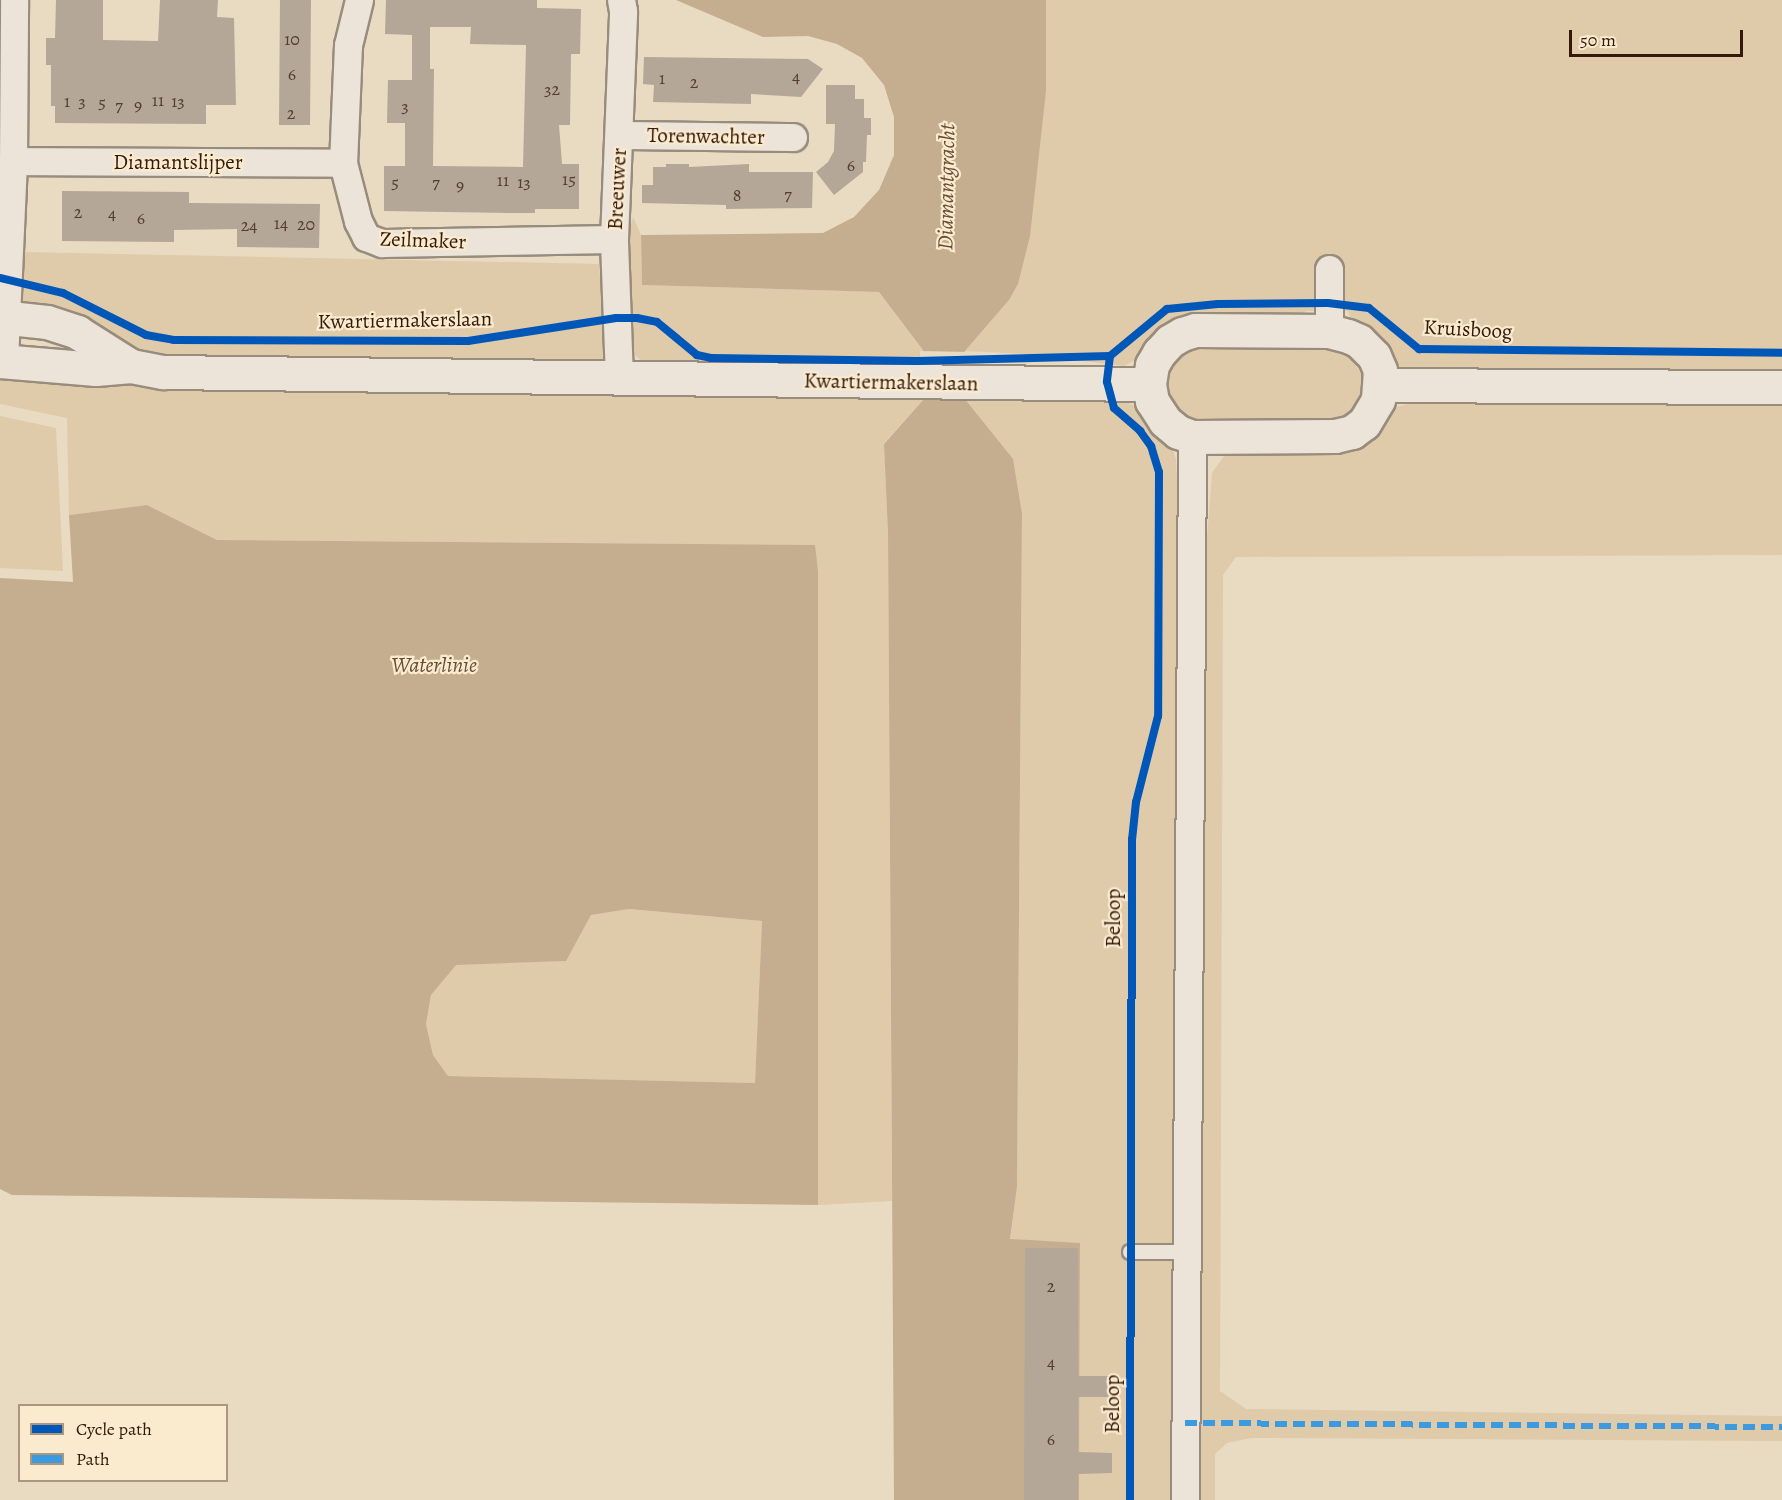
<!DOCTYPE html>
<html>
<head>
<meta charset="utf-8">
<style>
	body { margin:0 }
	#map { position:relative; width:1782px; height:1500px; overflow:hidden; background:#e9dac2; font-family:Alegreya,serif }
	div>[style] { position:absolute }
	.green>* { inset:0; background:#dfcaaa }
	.water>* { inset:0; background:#c5ae90 }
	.pier>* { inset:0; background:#e9dac2 }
	.building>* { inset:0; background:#b4a797 }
	.roads { filter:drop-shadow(2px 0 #988c7d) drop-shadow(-2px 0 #988c7d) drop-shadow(0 2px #988c7d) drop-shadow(0 -2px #988c7d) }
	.lane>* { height:14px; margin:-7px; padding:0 7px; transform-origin:7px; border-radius:7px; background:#ece4d8 }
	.street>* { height:27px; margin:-13.5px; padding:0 13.5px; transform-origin:13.5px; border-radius:13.5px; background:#ece4d8 }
	.secondary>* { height:33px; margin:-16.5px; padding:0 16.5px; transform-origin:16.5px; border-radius:16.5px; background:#ece4d8 }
	.quiet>* { height:6px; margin-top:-3px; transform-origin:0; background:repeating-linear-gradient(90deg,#3e9ade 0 12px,transparent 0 18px) }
	.cycleway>* { height:8px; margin:-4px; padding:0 4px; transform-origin:4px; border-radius:4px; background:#0057b8 }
	span { translate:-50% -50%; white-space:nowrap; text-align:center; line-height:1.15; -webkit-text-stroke:4.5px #faeace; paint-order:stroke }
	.number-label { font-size:18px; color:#543c2e }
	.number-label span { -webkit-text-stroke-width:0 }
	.street-label { font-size:21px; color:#34180b }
	.water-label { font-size:22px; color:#684c37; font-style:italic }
	.legend { position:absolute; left:18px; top:1404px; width:210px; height:78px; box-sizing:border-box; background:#faeace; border:2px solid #ab9680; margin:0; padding:8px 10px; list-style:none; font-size:18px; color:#34180b }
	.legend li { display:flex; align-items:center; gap:12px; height:30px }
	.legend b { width:30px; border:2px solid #ab9680 }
	.scale { position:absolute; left:1569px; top:30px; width:174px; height:27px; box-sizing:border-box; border:3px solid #34180b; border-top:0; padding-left:8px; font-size:18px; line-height:21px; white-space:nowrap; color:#34180b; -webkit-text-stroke:4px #faeace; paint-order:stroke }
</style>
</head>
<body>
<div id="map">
	<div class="green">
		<div style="clip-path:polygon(1046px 0,1782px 0,1782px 379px,1402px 369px,1393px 365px,1351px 320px,1348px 311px,1306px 311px,1297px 317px,1145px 355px,1124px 366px,1028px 354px,965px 351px,1009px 300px,1046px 91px)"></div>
		<div style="clip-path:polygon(633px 217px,641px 235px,642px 285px,879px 292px,923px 350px,923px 368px,646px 365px,631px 351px,626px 245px)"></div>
		<div style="clip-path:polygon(22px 252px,599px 264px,606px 363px,164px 358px,118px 349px,34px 312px,18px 295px)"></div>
		<div style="clip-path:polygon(1318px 342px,1325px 348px,1350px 357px,1363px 376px,1364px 390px,1354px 410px,1341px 419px,1334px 421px,1195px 421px,1184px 417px,1169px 402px,1165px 384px,1168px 368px,1181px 353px,1191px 349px)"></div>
		<div style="clip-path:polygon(0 368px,264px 387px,600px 396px,815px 394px,924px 399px,884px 443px,888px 533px,892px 1201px,818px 1205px,818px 571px,814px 545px,217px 540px,147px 505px,69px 515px,67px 418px,0 404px)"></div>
		<div style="clip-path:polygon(1782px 397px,1782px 555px,1236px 557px,1223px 575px,1220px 1391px,1246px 1409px,1782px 1416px,1782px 1441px,1251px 1438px,1227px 1443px,1215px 1454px,1215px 1500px,1196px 1500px,1202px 572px,1206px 552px,1212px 473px,1224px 456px,1233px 451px,1408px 404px)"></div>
		<div style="clip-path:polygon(964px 398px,1123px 400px,1142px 410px,1170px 442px,1176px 459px,1180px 553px,1177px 1500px,1079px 1500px,1080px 1243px,1010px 1240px,1017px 1187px,1022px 514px)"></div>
		<div style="clip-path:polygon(0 416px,56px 428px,63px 571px,0 568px)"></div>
		<div style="clip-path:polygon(629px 909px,762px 921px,755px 1083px,448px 1076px,433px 1055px,426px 1024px,431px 995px,456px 964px,565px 961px,591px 915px)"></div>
	</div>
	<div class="water">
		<div style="clip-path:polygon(676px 0,1046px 0,1046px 91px,1030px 236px,1018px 284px,1009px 300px,965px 351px,964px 398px,1013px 459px,1022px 514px,1017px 1187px,1010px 1239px,1080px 1243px,1079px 1500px,894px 1500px,888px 533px,884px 444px,924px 399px,923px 350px,879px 292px,642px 285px,641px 235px,823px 233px,854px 217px,879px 190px,894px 155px,894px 117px,884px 85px,862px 58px,837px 44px,808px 36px,763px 37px)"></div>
		<div style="clip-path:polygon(evenodd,147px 505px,217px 540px,815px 545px,818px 571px,818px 1205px,12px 1195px,0 1189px,0 578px,73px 582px,69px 515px,147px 505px,629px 909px,762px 921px,755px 1083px,448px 1076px,433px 1055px,426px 1024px,431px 995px,456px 965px,566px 961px,591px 915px,629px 909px)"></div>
	</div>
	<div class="pier">
		<div style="clip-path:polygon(920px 351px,968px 352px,967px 397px,920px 368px)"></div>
	</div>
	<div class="building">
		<div style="clip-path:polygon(56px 0,103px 0,103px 40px,158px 41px,160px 0,218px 0,217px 17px,234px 18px,236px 105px,206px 105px,206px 124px,55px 123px,55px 106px,51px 106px,51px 65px,46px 65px,46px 38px,55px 38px)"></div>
		<div style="clip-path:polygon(280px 0,311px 0,310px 125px,279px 125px)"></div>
		<div style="clip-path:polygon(evenodd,386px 0,537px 0,537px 8px,581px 9px,580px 54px,571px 54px,570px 125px,559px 125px,562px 164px,579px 164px,579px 209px,535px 209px,535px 213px,511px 213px,384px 211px,384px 166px,405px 166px,405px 123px,387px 123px,388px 80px,412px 80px,412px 35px,385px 34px,386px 0,430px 27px,471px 27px,470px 44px,526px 45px,523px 167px,433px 166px,434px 69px,430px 69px,430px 27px)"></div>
		<div style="clip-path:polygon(644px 57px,808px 59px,823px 69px,801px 97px,751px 94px,751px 104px,653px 102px,654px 85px,643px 84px)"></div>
		<div style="clip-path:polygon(826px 85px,855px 85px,855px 99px,864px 99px,864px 118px,871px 118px,871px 135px,867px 135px,866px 162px,863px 162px,863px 172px,834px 195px,816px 172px,828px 162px,834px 151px,835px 124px,826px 124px)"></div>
		<div style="clip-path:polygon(666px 164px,689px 164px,689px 167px,749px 164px,749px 172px,813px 172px,812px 208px,726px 209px,726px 205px,642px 203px,642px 185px,653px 185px,653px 167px,666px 167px)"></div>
		<div style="clip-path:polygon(62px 191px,189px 192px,189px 203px,320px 204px,319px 248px,237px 247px,237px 229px,174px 230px,174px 242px,62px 241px)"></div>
		<div style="clip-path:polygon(1025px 1248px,1078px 1248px,1078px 1376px,1112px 1376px,1112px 1397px,1078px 1397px,1078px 1452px,1112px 1453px,1112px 1473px,1078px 1474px,1078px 1500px,1024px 1500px)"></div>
	</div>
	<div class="roads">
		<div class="lane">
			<div style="left:1130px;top:1252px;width:56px"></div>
		</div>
		<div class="street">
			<div style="left:359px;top:0;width:46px;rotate:103.7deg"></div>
			<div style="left:348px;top:45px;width:118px;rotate:92.4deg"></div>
			<div style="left:343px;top:163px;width:60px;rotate:75.5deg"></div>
			<div style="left:358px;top:221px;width:18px;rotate:63deg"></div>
			<div style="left:366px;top:237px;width:17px;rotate:21deg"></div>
			<div style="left:382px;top:243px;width:232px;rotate:-1deg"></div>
			<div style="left:619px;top:135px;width:174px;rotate:0.7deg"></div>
			<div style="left:13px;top:161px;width:330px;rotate:0.3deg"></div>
			<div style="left:1329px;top:331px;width:62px;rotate:-90deg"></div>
			<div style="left:4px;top:361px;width:200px;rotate:-87.4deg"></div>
			<div style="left:13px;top:161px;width:161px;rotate:-89.6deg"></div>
			<div style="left:619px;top:378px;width:139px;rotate:-92.1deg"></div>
			<div style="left:614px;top:239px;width:228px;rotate:-87.7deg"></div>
			<div style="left:623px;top:11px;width:11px;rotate:-100deg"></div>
			<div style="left:1185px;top:1500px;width:1063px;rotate:-89.62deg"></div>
		</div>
		<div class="secondary">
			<div style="left:0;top:317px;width:47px;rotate:6.1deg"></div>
			<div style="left:47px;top:322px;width:32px;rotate:18deg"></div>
			<div style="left:77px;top:332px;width:64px;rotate:32.2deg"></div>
			<div style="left:1195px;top:330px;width:134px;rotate:0.4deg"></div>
			<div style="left:1329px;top:331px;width:20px;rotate:15deg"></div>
			<div style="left:1348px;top:336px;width:12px;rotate:24deg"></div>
			<div style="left:1359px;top:341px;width:21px;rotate:45deg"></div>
			<div style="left:1374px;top:356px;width:15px;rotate:67deg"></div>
			<div style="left:1380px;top:370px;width:30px;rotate:94deg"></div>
			<div style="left:1378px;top:400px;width:27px;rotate:121deg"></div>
			<div style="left:1364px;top:423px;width:15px;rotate:143deg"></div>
			<div style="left:1352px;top:432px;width:17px;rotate:167deg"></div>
			<div style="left:1335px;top:436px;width:143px;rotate:179.6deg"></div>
			<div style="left:1192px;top:437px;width:15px;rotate:-160deg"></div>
			<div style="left:1178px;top:432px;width:17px;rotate:-140deg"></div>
			<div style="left:1165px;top:421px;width:24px;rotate:-123deg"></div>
			<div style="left:1152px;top:401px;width:17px;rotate:-100deg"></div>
			<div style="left:1149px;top:384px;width:19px;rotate:-81deg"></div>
			<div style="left:1152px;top:365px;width:14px;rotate:-60deg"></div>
			<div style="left:1159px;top:353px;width:16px;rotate:-47deg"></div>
			<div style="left:1170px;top:341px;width:14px;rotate:-30deg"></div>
			<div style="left:1182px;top:334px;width:14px;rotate:-17deg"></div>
			<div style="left:0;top:361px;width:96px;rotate:4.8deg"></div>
			<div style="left:96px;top:369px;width:35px;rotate:-5deg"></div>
			<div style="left:131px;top:366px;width:33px;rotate:11deg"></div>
			<div style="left:163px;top:372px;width:986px;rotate:0.7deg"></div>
			<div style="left:1380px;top:385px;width:402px;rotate:0.3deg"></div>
		</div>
	</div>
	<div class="quiet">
		<div style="left:1185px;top:1423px;width:597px;rotate:0.38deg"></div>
	</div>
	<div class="cycleway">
		<div style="left:0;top:278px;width:65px;rotate:13.4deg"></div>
		<div style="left:63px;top:293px;width:93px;rotate:26.8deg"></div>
		<div style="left:146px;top:335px;width:28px;rotate:10deg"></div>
		<div style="left:174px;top:340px;width:294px;rotate:0.2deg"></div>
		<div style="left:468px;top:341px;width:150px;rotate:-8.8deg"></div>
		<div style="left:616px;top:318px;width:21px"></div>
		<div style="left:637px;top:318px;width:20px;rotate:11deg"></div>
		<div style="left:657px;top:322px;width:52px;rotate:39.5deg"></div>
		<div style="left:697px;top:355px;width:14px;rotate:12deg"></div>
		<div style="left:711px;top:358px;width:206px;rotate:0.8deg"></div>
		<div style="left:917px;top:361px;width:193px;rotate:-1.5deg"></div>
		<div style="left:1110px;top:356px;width:26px;rotate:97deg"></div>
		<div style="left:1107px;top:382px;width:27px;rotate:75deg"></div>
		<div style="left:1114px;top:408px;width:35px;rotate:41deg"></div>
		<div style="left:1140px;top:431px;width:19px;rotate:54deg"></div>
		<div style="left:1151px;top:446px;width:27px;rotate:73deg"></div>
		<div style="left:1159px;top:472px;width:244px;rotate:90.2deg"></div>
		<div style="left:1158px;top:716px;width:89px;rotate:104.3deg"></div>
		<div style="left:1136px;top:802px;width:37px;rotate:96deg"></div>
		<div style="left:1132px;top:839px;width:661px;rotate:90.17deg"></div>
		<div style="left:1110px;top:356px;width:74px;rotate:-39.5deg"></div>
		<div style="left:1167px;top:309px;width:51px;rotate:-5.6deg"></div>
		<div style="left:1218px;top:304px;width:110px;rotate:-0.5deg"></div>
		<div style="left:1328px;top:303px;width:41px;rotate:7deg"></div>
		<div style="left:1369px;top:308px;width:65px;rotate:39.4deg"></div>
		<div style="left:1419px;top:349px;width:363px;rotate:0.6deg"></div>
	</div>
	<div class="number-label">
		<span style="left:292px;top:39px">10</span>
		<span style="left:292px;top:74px">6</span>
		<span style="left:796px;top:76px">4</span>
		<span style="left:662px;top:78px">1</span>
		<span style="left:694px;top:82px">2</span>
		<span style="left:552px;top:89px">32</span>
		<span style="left:158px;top:100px">11</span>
		<span style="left:67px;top:101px">1</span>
		<span style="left:82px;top:101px">3</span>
		<span style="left:178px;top:101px">13</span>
		<span style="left:102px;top:102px">5</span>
		<span style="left:119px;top:105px">7</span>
		<span style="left:138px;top:105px">9</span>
		<span style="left:405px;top:106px">3</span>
		<span style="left:291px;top:113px">2</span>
		<span style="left:851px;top:165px">6</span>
		<span style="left:569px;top:179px">15</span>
		<span style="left:503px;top:180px">11</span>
		<span style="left:395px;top:182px">5</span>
		<span style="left:436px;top:182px">7</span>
		<span style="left:524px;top:182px">13</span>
		<span style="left:460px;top:185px">9</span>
		<span style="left:788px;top:194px">7</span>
		<span style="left:737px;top:195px">8</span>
		<span style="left:78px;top:212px">2</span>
		<span style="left:112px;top:213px">4</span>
		<span style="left:141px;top:218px">6</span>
		<span style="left:281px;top:223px">14</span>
		<span style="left:306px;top:224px">20</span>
		<span style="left:249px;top:225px">24</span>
		<span style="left:1051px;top:1286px">2</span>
		<span style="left:1051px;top:1362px">4</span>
		<span style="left:1051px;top:1439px">6</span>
	</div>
	<div class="street-label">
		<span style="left:706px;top:136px;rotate:1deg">Torenwachter</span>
		<span style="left:178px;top:162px">Diamantslijper</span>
		<span style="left:617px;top:189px;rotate:-87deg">Breeuwer</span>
		<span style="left:423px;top:240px;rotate:2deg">Zeilmaker</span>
		<span style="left:405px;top:320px;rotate:-1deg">Kwartiermakerslaan</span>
		<span style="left:1468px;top:329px;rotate:3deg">Kruisboog</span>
		<span style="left:891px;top:382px;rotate:1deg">Kwartiermakerslaan</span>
		<span style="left:1113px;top:918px;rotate:-90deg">Beloop</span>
		<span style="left:1112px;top:1404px;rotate:-90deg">Beloop</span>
	</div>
	<div class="water-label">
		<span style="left:947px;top:187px;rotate:-89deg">Diamantgracht</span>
		<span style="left:434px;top:666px">Waterlinie</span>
	</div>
	<ul class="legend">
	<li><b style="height:8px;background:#0057b8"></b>Cycle path</li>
	<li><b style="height:8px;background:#3e9ade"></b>Path</li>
	</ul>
	<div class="scale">50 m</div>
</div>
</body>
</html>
